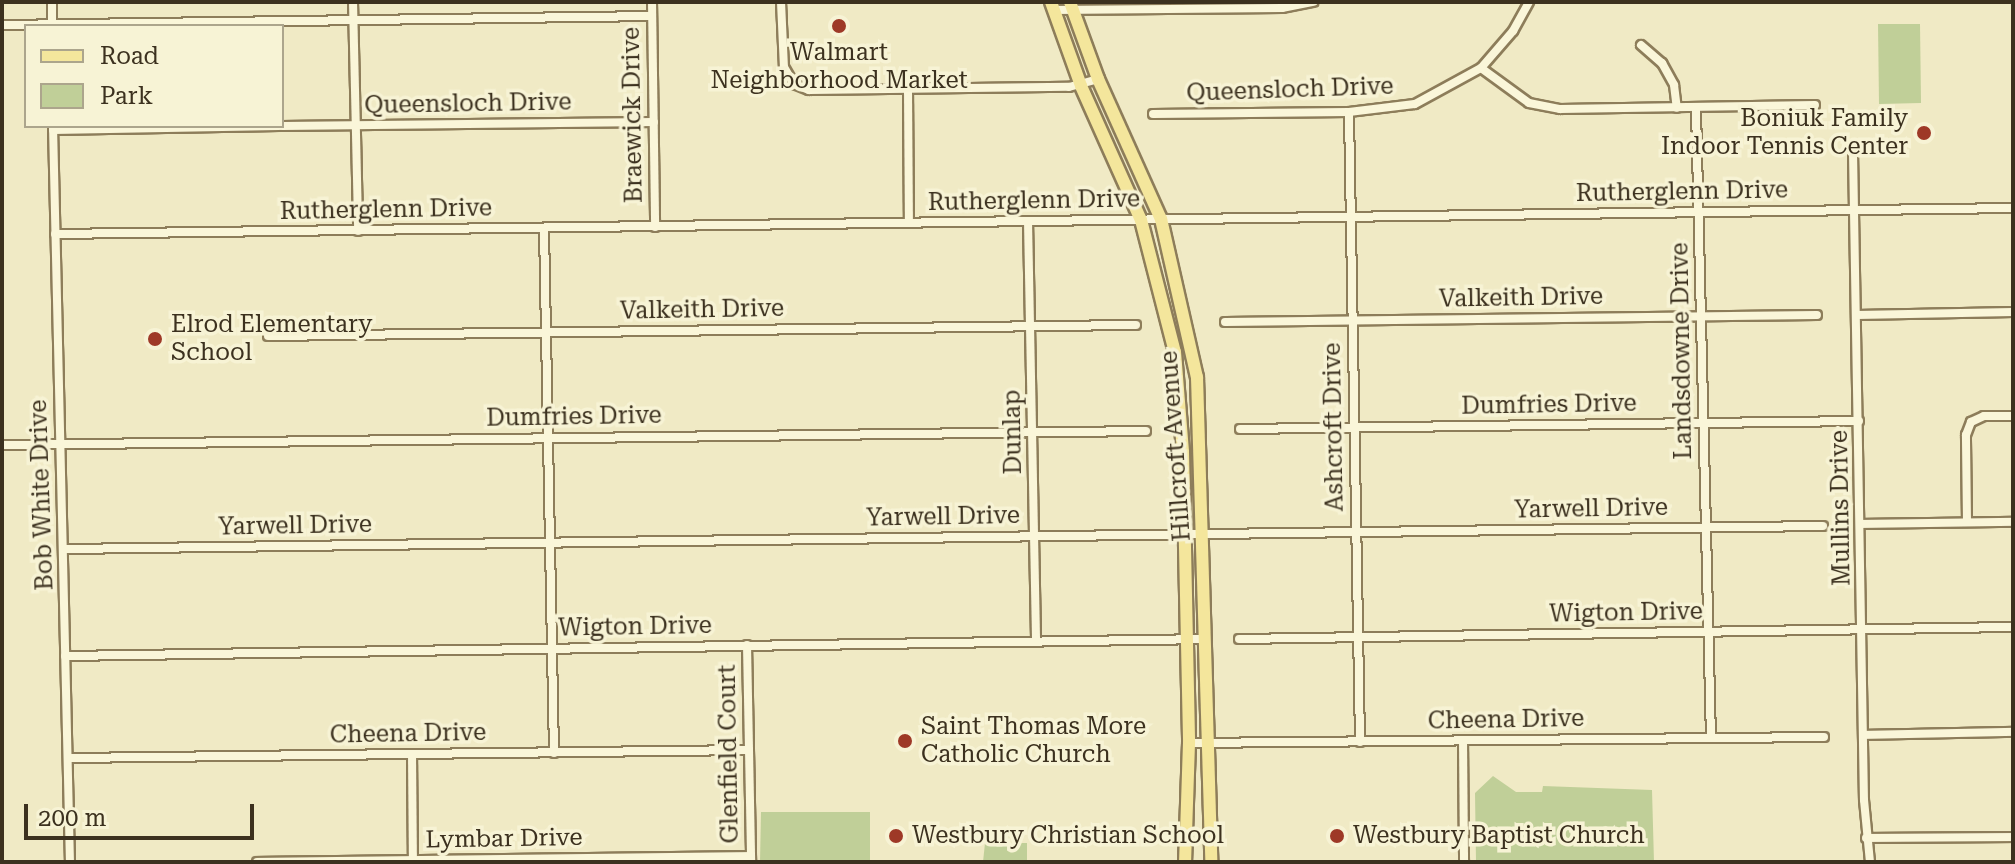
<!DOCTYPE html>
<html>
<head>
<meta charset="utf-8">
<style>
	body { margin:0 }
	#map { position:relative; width:2015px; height:864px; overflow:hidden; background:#f0eac5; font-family:"Roboto Serif",serif }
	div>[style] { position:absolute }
	.green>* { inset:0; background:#c0cf98 }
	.roads { filter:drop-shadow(2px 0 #8d7d5a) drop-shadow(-2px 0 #8d7d5a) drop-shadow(0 2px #8d7d5a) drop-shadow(0 -2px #8d7d5a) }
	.street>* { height:8px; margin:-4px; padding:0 4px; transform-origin:4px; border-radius:4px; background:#faf6d9 }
	.primary>* { height:12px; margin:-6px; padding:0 6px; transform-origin:6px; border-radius:6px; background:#f4e69c }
	.dots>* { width:22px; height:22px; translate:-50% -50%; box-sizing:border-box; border:4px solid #f7f3d5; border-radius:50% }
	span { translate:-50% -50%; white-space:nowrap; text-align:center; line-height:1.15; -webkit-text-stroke:7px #f7f3d5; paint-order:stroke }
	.poi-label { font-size:24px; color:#3c311f }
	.right { translate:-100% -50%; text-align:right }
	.left { translate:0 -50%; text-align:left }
	.street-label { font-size:24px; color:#3c311f }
	.frame { position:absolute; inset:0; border:4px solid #3c311f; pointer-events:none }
	.legend { position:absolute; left:24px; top:24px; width:260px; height:104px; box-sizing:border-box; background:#f7f3d5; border:2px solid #aca58c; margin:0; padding:10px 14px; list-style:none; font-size:24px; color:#3c311f }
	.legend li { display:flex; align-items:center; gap:16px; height:40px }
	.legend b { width:40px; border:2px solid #aca58c }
	.scale { position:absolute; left:24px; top:804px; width:230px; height:36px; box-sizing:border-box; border:4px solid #3c311f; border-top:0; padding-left:10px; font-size:24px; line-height:28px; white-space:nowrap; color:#3c311f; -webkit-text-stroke:6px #f7f3d5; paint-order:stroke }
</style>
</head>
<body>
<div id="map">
	<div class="green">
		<div style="clip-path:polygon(1878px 24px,1920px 24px,1921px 103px,1879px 104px)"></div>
		<div style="clip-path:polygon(1493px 776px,1516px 792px,1542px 792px,1543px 786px,1652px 790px,1654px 862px,1476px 862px,1475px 793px)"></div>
		<div style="clip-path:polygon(761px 812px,870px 812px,870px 862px,760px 862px)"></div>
		<div style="clip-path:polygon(985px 843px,1027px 843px,1027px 862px,983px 862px)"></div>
	</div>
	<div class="roads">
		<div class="street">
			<div style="left:52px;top:2px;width:24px;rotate:90deg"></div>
			<div style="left:353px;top:2px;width:229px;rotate:88.7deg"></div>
			<div style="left:652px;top:2px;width:225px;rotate:89.2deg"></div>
			<div style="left:781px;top:2px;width:65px;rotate:87.4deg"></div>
			<div style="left:784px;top:67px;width:20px;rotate:60deg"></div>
			<div style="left:794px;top:84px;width:16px;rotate:22deg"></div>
			<div style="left:809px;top:90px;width:260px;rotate:-0.7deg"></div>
			<div style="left:1069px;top:87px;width:30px;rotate:-15deg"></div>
			<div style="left:1054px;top:10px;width:228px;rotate:-0.5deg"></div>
			<div style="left:1282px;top:8px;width:32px;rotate:-11deg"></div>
			<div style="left:2px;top:25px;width:650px;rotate:-0.79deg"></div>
			<div style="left:1641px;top:45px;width:28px;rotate:41deg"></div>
			<div style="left:1662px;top:63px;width:25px;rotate:61deg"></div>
			<div style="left:1674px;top:85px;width:23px;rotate:83deg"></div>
			<div style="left:1481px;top:68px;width:59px;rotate:36.1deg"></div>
			<div style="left:1529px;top:103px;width:32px;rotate:11deg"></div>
			<div style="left:1560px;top:109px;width:255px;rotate:-0.9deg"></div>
			<div style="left:908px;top:89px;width:134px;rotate:89.6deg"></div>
			<div style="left:1696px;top:108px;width:630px;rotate:88.64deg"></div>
			<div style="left:1349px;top:112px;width:630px;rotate:89deg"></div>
			<div style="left:1153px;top:114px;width:196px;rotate:-0.6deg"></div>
			<div style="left:1349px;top:112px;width:66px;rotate:-6.9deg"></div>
			<div style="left:1415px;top:104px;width:75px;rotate:-28.6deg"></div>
			<div style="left:1481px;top:68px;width:49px;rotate:-49.1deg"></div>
			<div style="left:1513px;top:31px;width:33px;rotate:-61deg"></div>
			<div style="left:53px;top:126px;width:736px;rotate:88.68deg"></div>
			<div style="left:282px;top:126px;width:372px;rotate:-0.6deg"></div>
			<div style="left:53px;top:130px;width:226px;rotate:-1deg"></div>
			<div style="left:1853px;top:152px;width:648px;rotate:89.03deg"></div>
			<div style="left:1864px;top:800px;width:62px;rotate:84.5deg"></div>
			<div style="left:1028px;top:221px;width:420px;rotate:88.9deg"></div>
			<div style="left:544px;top:228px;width:525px;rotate:88.91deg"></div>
			<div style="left:55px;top:234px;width:1958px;rotate:-0.76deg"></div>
			<div style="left:1857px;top:315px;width:156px;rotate:-1.1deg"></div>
			<div style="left:1225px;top:322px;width:592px;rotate:-0.68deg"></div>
			<div style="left:268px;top:336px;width:868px;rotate:-0.73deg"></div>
			<div style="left:1240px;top:429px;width:619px;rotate:-0.74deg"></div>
			<div style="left:2px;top:445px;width:1144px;rotate:-0.7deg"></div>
			<div style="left:1967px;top:522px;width:87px;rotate:-90.7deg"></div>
			<div style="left:1966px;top:435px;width:14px;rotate:-69deg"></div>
			<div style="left:1971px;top:422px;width:14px;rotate:-25deg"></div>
			<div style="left:1984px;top:416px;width:29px"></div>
			<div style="left:1862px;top:524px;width:151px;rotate:-0.8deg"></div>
			<div style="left:65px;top:549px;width:1758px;rotate:-0.75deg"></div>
			<div style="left:1239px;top:639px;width:774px;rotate:-0.89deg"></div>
			<div style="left:747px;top:645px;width:217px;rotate:88.9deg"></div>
			<div style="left:65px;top:656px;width:1140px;rotate:-0.85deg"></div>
			<div style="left:1864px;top:735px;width:149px;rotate:-1.2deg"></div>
			<div style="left:1463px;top:741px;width:121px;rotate:89.5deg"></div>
			<div style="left:1189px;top:743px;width:635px;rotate:-0.54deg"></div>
			<div style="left:412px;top:754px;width:108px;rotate:89.5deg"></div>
			<div style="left:68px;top:758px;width:681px;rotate:-0.67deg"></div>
			<div style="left:1866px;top:838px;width:147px;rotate:-0.4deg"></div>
			<div style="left:257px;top:862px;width:494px;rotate:-0.7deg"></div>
		</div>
		<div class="primary">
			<div style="left:1051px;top:2px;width:89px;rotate:70.3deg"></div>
			<div style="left:1081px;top:86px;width:147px;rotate:65.9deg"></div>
			<div style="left:1141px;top:220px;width:136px;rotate:75.6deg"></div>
			<div style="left:1175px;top:352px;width:100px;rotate:85.4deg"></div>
			<div style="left:1183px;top:452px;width:291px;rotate:88.8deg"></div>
			<div style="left:1189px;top:743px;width:119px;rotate:91.9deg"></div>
			<div style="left:1070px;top:2px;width:82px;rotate:70deg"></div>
			<div style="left:1098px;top:79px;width:154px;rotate:65.8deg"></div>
			<div style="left:1161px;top:219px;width:162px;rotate:77.2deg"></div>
			<div style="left:1197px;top:377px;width:485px;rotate:88.3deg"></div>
		</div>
	</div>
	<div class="dots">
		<div style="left:839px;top:26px;background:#9e3927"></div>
		<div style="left:1924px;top:133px;background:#9e3927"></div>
		<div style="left:155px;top:339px;background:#9e3927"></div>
		<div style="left:905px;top:741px;background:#9e3927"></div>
		<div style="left:896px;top:836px;background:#9e3927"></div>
		<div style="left:1337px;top:836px;background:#9e3927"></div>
	</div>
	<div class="poi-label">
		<span style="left:839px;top:67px">Walmart<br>Neighborhood Market</span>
		<span class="right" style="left:1908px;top:133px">Boniuk Family<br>Indoor Tennis Center</span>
		<span class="left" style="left:171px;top:339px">Elrod Elementary<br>School</span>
		<span class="left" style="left:921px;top:741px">Saint Thomas More<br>Catholic Church</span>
		<span class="left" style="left:912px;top:836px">Westbury Christian School</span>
		<span class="left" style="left:1353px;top:836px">Westbury Baptist Church</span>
	</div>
	<div class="street-label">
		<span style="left:1290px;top:90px;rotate:-2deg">Queensloch Drive</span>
		<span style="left:468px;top:104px;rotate:-1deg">Queensloch Drive</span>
		<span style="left:633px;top:115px;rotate:-91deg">Braewick Drive</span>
		<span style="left:1682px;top:192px;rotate:-1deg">Rutherglenn Drive</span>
		<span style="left:1034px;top:201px;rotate:-1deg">Rutherglenn Drive</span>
		<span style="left:386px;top:210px;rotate:-1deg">Rutherglenn Drive</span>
		<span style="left:1521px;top:298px;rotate:-1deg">Valkeith Drive</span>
		<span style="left:702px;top:310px;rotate:-1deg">Valkeith Drive</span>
		<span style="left:1682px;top:351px;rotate:-91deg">Landsdowne Drive</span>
		<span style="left:1549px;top:405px;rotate:-1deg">Dumfries Drive</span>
		<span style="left:574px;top:417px;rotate:-1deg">Dumfries Drive</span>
		<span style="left:1334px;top:427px;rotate:-91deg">Ashcroft Drive</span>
		<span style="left:1013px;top:432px;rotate:-91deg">Dunlap</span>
		<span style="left:1176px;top:446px;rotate:-94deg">Hillcroft Avenue</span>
		<span style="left:42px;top:495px;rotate:-92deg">Bob White Drive</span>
		<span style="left:1841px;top:508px;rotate:-91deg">Mullins Drive</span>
		<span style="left:1591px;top:509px;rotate:-1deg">Yarwell Drive</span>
		<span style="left:943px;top:517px;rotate:-1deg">Yarwell Drive</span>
		<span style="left:295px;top:526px;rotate:-1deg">Yarwell Drive</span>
		<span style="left:1626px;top:613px;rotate:-1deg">Wigton Drive</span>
		<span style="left:635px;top:627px;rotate:-1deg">Wigton Drive</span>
		<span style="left:1506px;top:720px;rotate:-1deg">Cheena Drive</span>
		<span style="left:408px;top:734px;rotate:-1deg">Cheena Drive</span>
		<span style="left:729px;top:754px;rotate:-91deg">Glenfield Court</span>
		<span style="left:504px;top:839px;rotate:-1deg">Lymbar Drive</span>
	</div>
	<div class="frame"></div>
	<ul class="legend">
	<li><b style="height:10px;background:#f4e69c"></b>Road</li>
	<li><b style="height:22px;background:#c0cf98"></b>Park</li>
	</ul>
	<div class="scale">200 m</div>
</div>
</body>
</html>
